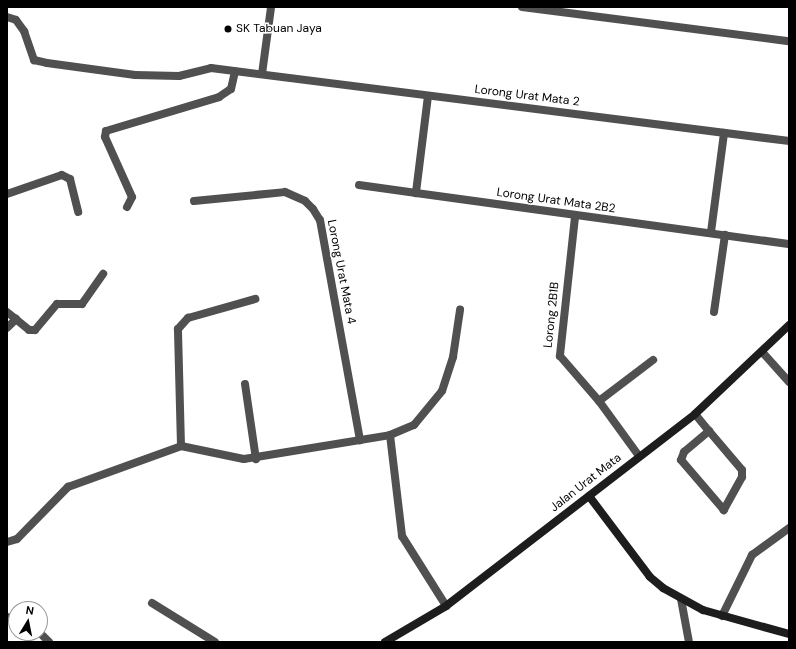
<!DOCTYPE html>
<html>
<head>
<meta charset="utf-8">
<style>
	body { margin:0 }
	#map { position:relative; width:796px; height:649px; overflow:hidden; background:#fff; font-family:"DM Sans",sans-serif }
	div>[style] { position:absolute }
	.street>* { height:8px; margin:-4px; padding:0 4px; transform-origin:4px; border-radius:4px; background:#505050 }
	.secondary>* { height:8px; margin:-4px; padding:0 4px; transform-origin:4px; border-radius:4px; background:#1d1d1d }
	.dots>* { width:11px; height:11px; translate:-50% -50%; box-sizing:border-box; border:2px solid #fff; border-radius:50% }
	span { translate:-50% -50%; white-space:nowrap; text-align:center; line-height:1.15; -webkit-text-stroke:3px #fff; paint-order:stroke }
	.poi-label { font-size:12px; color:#000 }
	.left { translate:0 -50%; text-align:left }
	.street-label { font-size:12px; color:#000 }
	.frame { position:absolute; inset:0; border:8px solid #000; pointer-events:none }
	.north { position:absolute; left:8px; top:601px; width:40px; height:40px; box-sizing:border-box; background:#fff; border:1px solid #999; border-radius:50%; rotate:10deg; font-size:11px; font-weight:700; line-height:16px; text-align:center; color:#000 }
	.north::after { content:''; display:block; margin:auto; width:14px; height:18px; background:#000; clip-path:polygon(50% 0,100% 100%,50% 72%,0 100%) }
</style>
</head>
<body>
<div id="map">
	<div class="street">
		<div style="left:522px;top:7px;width:269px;rotate:7.3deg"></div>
		<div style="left:7px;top:17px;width:9px;rotate:18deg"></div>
		<div style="left:16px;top:20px;width:14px;rotate:54deg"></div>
		<div style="left:24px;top:31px;width:31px;rotate:71deg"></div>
		<div style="left:34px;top:60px;width:13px;rotate:13deg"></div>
		<div style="left:47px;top:63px;width:89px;rotate:7.8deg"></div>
		<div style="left:135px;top:75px;width:44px;rotate:1.3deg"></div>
		<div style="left:179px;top:76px;width:33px;rotate:-14deg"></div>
		<div style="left:211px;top:68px;width:583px;rotate:7.2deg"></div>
		<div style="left:262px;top:74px;width:68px;rotate:-82.3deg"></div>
		<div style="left:428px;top:96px;width:98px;rotate:97.1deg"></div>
		<div style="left:416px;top:193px;width:376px;rotate:7.8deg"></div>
		<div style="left:359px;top:185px;width:58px;rotate:8deg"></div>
		<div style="left:7px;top:194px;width:58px;rotate:-19.1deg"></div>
		<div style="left:62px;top:175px;width:9px;rotate:27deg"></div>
		<div style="left:70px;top:179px;width:34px;rotate:76deg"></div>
		<div style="left:194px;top:201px;width:91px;rotate:-5.6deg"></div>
		<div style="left:285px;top:192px;width:22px;rotate:24deg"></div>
		<div style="left:305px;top:201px;width:11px;rotate:45deg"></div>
		<div style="left:313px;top:209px;width:13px;rotate:58deg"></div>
		<div style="left:320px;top:220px;width:224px;rotate:79.7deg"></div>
		<div style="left:127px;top:207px;width:11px;rotate:-63deg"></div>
		<div style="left:132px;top:197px;width:66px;rotate:-114.2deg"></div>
		<div style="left:105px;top:137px;width:6px;rotate:-81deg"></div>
		<div style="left:106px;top:131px;width:118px;rotate:-16.7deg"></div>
		<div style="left:219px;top:97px;width:14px;rotate:-34deg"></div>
		<div style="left:231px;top:89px;width:18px;rotate:-77deg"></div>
		<div style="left:575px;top:217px;width:140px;rotate:96.2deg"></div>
		<div style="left:560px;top:356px;width:60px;rotate:49.1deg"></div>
		<div style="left:599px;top:401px;width:68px;rotate:54deg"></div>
		<div style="left:711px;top:232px;width:100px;rotate:-82.5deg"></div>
		<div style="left:7px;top:312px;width:28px;rotate:39deg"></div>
		<div style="left:29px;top:330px;width:6px"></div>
		<div style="left:35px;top:330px;width:34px;rotate:-50deg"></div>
		<div style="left:57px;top:304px;width:25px"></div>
		<div style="left:82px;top:304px;width:37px;rotate:-55deg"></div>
		<div style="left:714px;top:312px;width:78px;rotate:-81.9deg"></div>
		<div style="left:7px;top:328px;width:13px;rotate:-45deg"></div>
		<div style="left:763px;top:353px;width:39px;rotate:48deg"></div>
		<div style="left:245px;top:384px;width:76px;rotate:81.7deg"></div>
		<div style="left:599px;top:401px;width:68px;rotate:-37.2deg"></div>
		<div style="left:695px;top:414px;width:22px;rotate:51deg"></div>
		<div style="left:709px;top:431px;width:51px;rotate:49.8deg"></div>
		<div style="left:742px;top:470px;width:7px;rotate:90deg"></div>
		<div style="left:742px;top:477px;width:38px;rotate:119deg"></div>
		<div style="left:724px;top:510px;width:66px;rotate:-130.7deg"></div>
		<div style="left:681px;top:460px;width:9px;rotate:-69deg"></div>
		<div style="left:684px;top:452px;width:33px;rotate:-40deg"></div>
		<div style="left:390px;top:435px;width:26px;rotate:-23deg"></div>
		<div style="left:414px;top:425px;width:44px;rotate:-50.5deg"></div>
		<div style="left:442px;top:391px;width:36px;rotate:-72deg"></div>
		<div style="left:453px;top:357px;width:48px;rotate:-81.5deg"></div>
		<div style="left:181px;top:446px;width:117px;rotate:-91.5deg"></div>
		<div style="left:178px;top:329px;width:15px;rotate:-48deg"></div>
		<div style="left:188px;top:318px;width:70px;rotate:-15.8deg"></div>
		<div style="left:7px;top:542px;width:10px;rotate:-17deg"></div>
		<div style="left:17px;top:539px;width:73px;rotate:-45.6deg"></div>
		<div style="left:68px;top:487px;width:120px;rotate:-19.9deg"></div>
		<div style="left:181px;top:446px;width:64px;rotate:11.7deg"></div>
		<div style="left:244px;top:459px;width:148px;rotate:-9.3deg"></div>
		<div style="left:390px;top:435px;width:102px;rotate:83.2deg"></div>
		<div style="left:402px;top:536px;width:83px;rotate:57.8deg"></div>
		<div style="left:681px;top:599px;width:44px;rotate:79.5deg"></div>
		<div style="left:152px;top:603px;width:74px;rotate:31.8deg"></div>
		<div style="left:722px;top:616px;width:68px;rotate:-63.8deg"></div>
		<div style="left:752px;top:555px;width:46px;rotate:-36.1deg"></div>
		<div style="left:7px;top:617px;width:9px;rotate:13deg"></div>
		<div style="left:40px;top:633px;width:13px;rotate:45deg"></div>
	</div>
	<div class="secondary">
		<div style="left:589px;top:496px;width:101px;rotate:53deg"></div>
		<div style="left:650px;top:577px;width:17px;rotate:40deg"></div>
		<div style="left:663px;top:588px;width:46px;rotate:28.8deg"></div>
		<div style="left:703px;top:610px;width:89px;rotate:15.6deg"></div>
		<div style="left:385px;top:642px;width:71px;rotate:-30.5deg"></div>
		<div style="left:446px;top:606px;width:314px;rotate:-37.6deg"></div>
		<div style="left:695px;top:414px;width:129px;rotate:-43.4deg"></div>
	</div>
	<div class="dots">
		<div style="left:228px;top:29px;background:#000"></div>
	</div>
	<div class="poi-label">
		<span class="left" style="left:236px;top:29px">SK Tabuan Jaya</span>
	</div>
	<div class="street-label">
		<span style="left:527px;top:96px;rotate:7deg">Lorong Urat Mata 2</span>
		<span style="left:556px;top:201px;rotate:8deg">Lorong Urat Mata 2B2</span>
		<span style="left:341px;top:272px;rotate:79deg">Lorong Urat Mata 4</span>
		<span style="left:552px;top:315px;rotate:-84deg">Lorong 2B1B</span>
		<span style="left:586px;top:483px;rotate:-38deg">Jalan Urat Mata</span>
	</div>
	<div class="frame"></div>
	<div class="north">N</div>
</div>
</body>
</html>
